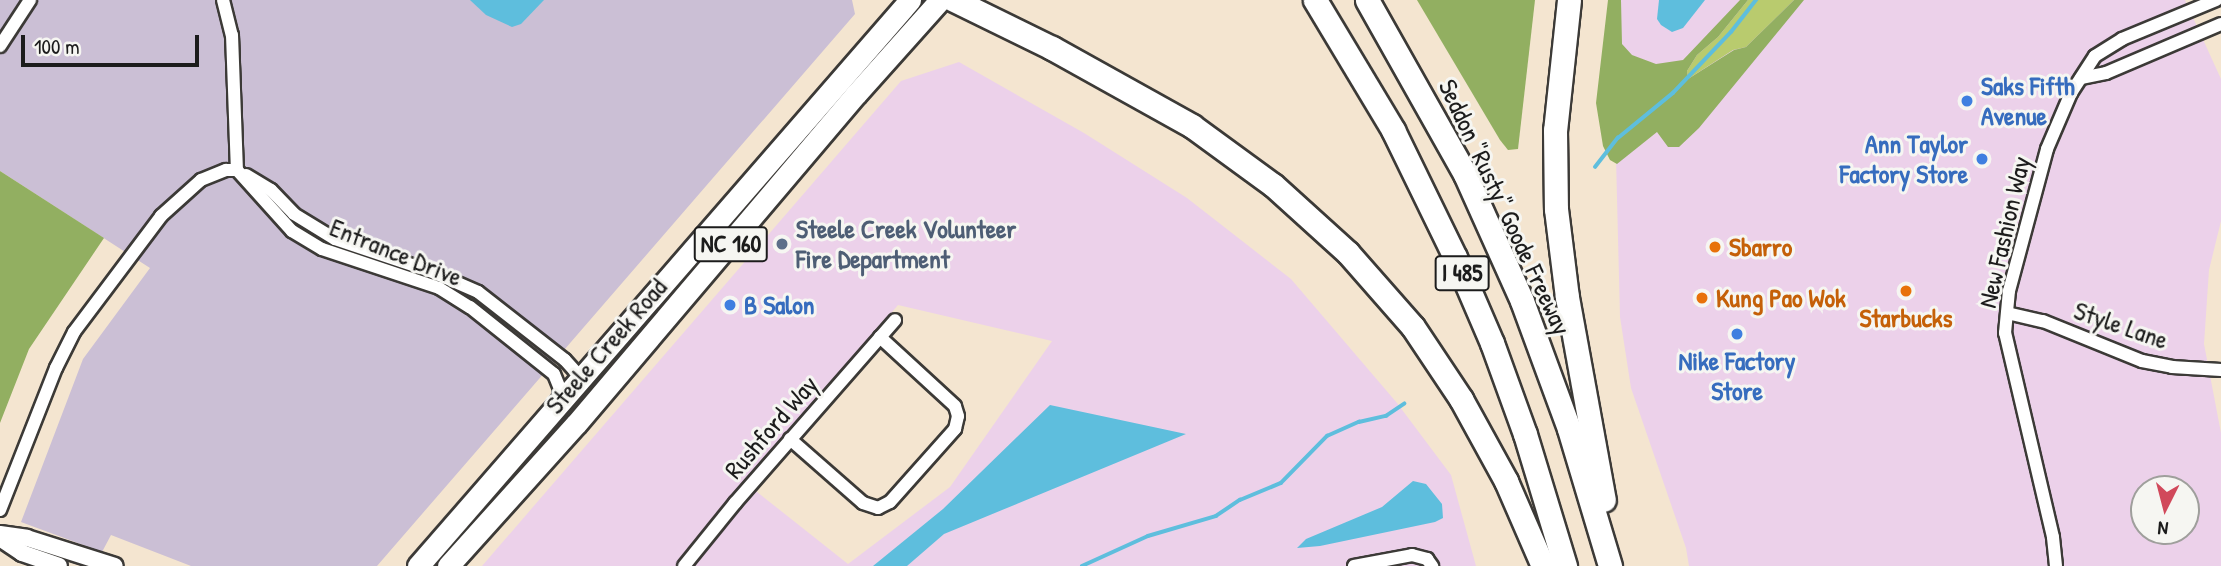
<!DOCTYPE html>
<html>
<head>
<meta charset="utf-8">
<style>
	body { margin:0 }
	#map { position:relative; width:2221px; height:566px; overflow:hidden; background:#f4e5d0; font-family:"Patrick Hand",sans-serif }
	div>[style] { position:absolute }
	.built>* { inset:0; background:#ecd1ea }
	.industrial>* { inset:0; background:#cbbfd5 }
	.green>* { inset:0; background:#b9cb6e }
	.forest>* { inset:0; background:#92af61 }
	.water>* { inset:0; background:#5ebedd }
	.stream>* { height:3.5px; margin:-1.75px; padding:0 1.75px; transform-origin:1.75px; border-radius:1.75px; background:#5ebedd }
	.roads { filter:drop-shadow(2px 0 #3c3a37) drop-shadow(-2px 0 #3c3a37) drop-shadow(0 2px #3c3a37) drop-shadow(0 -2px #3c3a37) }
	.minor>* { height:12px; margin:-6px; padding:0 6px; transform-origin:6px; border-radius:6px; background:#fff }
	.tertiary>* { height:16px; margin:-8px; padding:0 8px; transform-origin:8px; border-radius:8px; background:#fff }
	.primary>* { height:21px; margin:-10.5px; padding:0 10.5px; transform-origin:10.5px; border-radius:10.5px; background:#fff }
	.motorway>* { height:23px; margin:-11.5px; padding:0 11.5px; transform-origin:11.5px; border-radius:11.5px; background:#fff }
	.dots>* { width:19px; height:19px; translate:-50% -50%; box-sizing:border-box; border:4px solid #f6f6f2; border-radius:50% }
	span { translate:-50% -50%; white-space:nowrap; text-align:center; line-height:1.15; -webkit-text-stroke:6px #f6f6f2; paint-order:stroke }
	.shield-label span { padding:2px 5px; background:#f6f6f2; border:2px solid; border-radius:5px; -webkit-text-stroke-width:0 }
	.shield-label { font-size:24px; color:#1c1c1c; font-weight:700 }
	.shop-label { font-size:26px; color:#366cbe; font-weight:700 }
	.left { translate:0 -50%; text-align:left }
	.right { translate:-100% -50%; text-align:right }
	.street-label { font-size:26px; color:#1c1c1c }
	.service-label { font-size:26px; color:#4e5e75; font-weight:700 }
	.food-label { font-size:26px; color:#c56008; font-weight:700 }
	.north { position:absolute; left:2130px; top:475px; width:70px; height:70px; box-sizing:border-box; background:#f6f6f2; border:2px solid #9f9f9c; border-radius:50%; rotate:186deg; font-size:19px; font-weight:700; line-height:28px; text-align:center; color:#1c1c1c }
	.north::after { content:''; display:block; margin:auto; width:24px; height:32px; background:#d1495b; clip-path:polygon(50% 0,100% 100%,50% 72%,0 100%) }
	.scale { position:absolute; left:21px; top:35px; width:178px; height:32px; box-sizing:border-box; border:4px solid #1c1c1c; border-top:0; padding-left:9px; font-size:21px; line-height:24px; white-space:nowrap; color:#1c1c1c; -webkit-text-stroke:5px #f6f6f2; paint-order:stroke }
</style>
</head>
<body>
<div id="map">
	<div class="built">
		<div style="clip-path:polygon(evenodd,1612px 0,2185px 0,2221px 79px,2221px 221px,2209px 270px,2204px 344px,2221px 433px,2221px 566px,1689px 566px,1686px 548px,1631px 388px,1620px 317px,1612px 0,2144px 489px,2186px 489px,2186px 531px,2144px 531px,2144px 489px)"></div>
		<div style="clip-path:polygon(evenodd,959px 62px,1084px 133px,1187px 198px,1291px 279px,1397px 403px,1451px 475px,1476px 566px,482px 566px,901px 81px,959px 62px,898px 305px,1052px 341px,950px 487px,848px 564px,747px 484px,898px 305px)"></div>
	</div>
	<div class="industrial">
		<div style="clip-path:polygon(0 0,852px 0,855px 14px,377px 566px,191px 566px,111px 535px,102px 552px,21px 522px,83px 359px,150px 268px,0 171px)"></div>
	</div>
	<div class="green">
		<div style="clip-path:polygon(1748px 0,1794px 0,1746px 47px,1733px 50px,1688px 79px,1687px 71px,1697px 55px,1718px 37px)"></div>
	</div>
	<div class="forest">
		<div style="clip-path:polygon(1417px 0,1535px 0,1518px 149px,1508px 150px,1500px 140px)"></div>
		<div style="clip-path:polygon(1608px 0,1621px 0,1622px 44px,1632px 55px,1656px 64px,1683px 60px,1740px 0,1748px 0,1718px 37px,1697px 55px,1687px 71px,1688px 79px,1734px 50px,1746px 47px,1794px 0,1804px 0,1699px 128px,1679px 147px,1668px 147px,1657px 132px,1617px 164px,1610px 160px,1603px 146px,1596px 103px)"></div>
		<div style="clip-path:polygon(0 171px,104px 238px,29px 349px,0 423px)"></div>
	</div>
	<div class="water">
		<div style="clip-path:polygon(470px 0,544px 0,521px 24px,512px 27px,486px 15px)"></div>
		<div style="clip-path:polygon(1659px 0,1705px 0,1683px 28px,1672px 32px,1661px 25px,1657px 19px)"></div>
		<div style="clip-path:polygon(1050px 405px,1186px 434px,944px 534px,907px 566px,873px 566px,943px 509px)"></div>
		<div style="clip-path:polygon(1413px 481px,1426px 484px,1442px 504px,1443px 518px,1435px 522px,1320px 546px,1297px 548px,1306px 539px,1382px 507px)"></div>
	</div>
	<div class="stream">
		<div style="left:1595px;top:167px;width:37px;rotate:-52deg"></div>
		<div style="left:1618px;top:138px;width:71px;rotate:-39.3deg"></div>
		<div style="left:1673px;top:93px;width:84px;rotate:-46.4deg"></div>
		<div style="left:1731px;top:32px;width:41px;rotate:-52deg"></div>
		<div style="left:1082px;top:566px;width:72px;rotate:-24.4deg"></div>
		<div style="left:1148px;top:536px;width:71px;rotate:-16.4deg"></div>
		<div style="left:1216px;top:516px;width:29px;rotate:-34deg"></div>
		<div style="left:1240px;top:500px;width:44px;rotate:-22.5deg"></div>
		<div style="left:1281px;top:483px;width:66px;rotate:-45.6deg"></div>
		<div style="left:1327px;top:436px;width:35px;rotate:-24deg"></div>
		<div style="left:1359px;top:422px;width:28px;rotate:-13deg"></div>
		<div style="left:1386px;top:416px;width:22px;rotate:-34deg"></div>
	</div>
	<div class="roads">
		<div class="minor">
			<div style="left:223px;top:0;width:36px;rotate:76deg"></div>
			<div style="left:232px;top:35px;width:135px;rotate:87.9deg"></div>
			<div style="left:237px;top:170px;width:82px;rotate:48deg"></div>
			<div style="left:292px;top:231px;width:35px;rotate:31deg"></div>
			<div style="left:322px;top:249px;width:123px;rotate:18.4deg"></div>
			<div style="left:439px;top:288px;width:36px;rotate:32deg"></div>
			<div style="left:470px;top:307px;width:107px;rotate:38.6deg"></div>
			<div style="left:554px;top:374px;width:16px;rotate:68deg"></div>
			<div style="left:560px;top:389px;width:13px;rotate:99deg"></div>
			<div style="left:0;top:46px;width:55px;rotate:-56.9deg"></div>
			<div style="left:2081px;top:78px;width:25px;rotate:-11deg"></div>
			<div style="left:2106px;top:73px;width:125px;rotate:-23.1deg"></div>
			<div style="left:246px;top:175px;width:29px;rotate:31deg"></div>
			<div style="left:271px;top:190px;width:33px;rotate:46deg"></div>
			<div style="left:294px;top:214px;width:48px;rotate:31.4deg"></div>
			<div style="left:335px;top:239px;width:100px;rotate:18.6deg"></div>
			<div style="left:430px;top:271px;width:52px;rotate:23.6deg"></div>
			<div style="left:478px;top:292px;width:110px;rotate:38deg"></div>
			<div style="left:565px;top:360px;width:24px;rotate:48deg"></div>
			<div style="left:2007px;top:313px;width:37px;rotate:13deg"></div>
			<div style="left:2043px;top:321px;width:107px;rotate:22deg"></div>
			<div style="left:2142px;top:361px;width:31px;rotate:11deg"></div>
			<div style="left:2172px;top:367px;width:49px;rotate:3.5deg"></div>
			<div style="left:790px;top:439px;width:97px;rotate:41.2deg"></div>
			<div style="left:863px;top:503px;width:16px;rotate:18deg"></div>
			<div style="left:878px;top:508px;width:13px;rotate:-27deg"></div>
			<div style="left:890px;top:502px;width:98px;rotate:-48.3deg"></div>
			<div style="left:955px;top:429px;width:13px;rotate:-77deg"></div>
			<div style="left:958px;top:416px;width:10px;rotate:-107deg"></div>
			<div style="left:955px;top:406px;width:102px;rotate:-137.4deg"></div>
			<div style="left:0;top:510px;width:153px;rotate:-68.5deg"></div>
			<div style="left:56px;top:368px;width:40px;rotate:-63.4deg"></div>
			<div style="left:74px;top:332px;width:145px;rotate:-53.1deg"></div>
			<div style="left:161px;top:216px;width:54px;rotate:-42deg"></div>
			<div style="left:201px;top:180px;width:27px;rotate:-22deg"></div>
			<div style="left:226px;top:170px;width:11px"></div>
			<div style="left:684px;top:566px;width:81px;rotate:-51deg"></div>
			<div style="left:735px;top:503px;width:243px;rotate:-48.8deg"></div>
			<div style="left:1354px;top:566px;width:59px;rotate:-10.7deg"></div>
			<div style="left:1412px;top:555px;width:16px;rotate:15deg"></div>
			<div style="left:1427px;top:559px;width:9px;rotate:54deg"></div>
			<div style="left:2056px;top:566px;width:29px;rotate:-96deg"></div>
			<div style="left:2053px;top:537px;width:210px;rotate:-103.2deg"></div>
			<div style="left:2005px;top:333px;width:42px;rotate:-84.6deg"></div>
			<div style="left:2009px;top:291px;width:147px;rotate:-75deg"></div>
			<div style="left:2047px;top:149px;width:61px;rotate:-66.8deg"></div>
			<div style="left:2071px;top:93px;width:44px;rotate:-57deg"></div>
			<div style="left:2095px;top:56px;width:32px;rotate:-32deg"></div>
			<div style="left:2122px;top:39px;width:102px;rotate:-22.5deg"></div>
		</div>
		<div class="tertiary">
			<div style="left:0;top:534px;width:27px;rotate:8deg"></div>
			<div style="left:27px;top:538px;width:92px;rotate:17.7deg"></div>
			<div style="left:0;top:538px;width:27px;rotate:34deg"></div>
			<div style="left:22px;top:553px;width:39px;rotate:19deg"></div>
		</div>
		<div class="primary">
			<div style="left:418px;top:566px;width:750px;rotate:-49deg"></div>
			<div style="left:448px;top:566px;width:191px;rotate:-48deg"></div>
			<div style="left:576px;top:424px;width:433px;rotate:-49.7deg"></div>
			<div style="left:856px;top:94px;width:126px;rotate:-48.2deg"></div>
		</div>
		<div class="motorway">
			<div style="left:954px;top:0;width:109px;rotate:26.1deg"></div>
			<div style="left:1052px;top:48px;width:160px;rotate:29.1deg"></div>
			<div style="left:1192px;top:126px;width:100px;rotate:36.1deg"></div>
			<div style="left:1273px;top:185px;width:101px;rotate:42.2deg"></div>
			<div style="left:1348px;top:253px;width:98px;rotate:48.7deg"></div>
			<div style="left:1413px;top:327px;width:87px;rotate:56.3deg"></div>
			<div style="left:1461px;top:399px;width:94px;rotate:61.2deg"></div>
			<div style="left:1506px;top:481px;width:93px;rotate:66.5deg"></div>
			<div style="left:1315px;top:0;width:152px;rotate:59deg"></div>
			<div style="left:1393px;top:130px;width:141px;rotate:64deg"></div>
			<div style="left:1455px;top:257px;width:94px;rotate:66.7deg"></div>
			<div style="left:1492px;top:343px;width:97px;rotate:70.1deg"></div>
			<div style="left:1525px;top:434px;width:138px;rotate:73.1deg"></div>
			<div style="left:1367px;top:0;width:200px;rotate:60.6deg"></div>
			<div style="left:1465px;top:174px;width:139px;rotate:65.8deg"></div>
			<div style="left:1522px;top:301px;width:136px;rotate:69.8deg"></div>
			<div style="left:1569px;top:429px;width:143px;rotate:73.3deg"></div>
			<div style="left:1569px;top:0;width:131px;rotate:96.1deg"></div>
			<div style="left:1555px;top:130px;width:79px;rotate:89.3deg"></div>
			<div style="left:1556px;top:209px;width:89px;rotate:82.9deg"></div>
			<div style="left:1567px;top:297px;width:206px;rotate:79.7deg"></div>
		</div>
	</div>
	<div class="dots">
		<div style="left:1967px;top:101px;background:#3f7fe0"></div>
		<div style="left:1982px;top:159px;background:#3f7fe0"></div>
		<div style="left:782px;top:244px;background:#5c6f8a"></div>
		<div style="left:1715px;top:247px;background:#e8710a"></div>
		<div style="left:1906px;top:291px;background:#e8710a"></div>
		<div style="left:1702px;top:298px;background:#e8710a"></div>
		<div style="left:730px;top:305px;background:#3f7fe0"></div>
		<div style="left:1737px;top:334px;background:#3f7fe0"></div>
	</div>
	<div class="shield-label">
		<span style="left:731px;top:244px">NC 160</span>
		<span style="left:1462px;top:273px">I 485</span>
	</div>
	<div class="shop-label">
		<span class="left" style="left:1981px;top:101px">Saks Fifth<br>Avenue</span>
		<span class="right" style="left:1968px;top:159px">Ann Taylor<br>Factory Store</span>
		<span class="left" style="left:744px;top:305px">B Salon</span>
		<span style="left:1737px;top:376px">Nike Factory<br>Store</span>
	</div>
	<div class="street-label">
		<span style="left:1505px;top:207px;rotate:65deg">Seddon "Rusty" Goode Freeway</span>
		<span style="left:2004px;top:232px;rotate:-77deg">New Fashion Way</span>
		<span style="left:396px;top:252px;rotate:22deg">Entrance Drive</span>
		<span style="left:2121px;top:325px;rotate:19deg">Style Lane</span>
		<span style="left:606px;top:346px;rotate:-49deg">Steele Creek Road</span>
		<span style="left:771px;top:427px;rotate:-49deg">Rushford Way</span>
	</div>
	<div class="service-label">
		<span class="left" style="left:796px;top:244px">Steele Creek Volunteer<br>Fire Department</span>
	</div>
	<div class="food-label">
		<span class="left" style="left:1729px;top:247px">Sbarro</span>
		<span class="left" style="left:1716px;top:298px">Kung Pao Wok</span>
		<span style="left:1906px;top:318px">Starbucks</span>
	</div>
	<div class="north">N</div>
	<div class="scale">100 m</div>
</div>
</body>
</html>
